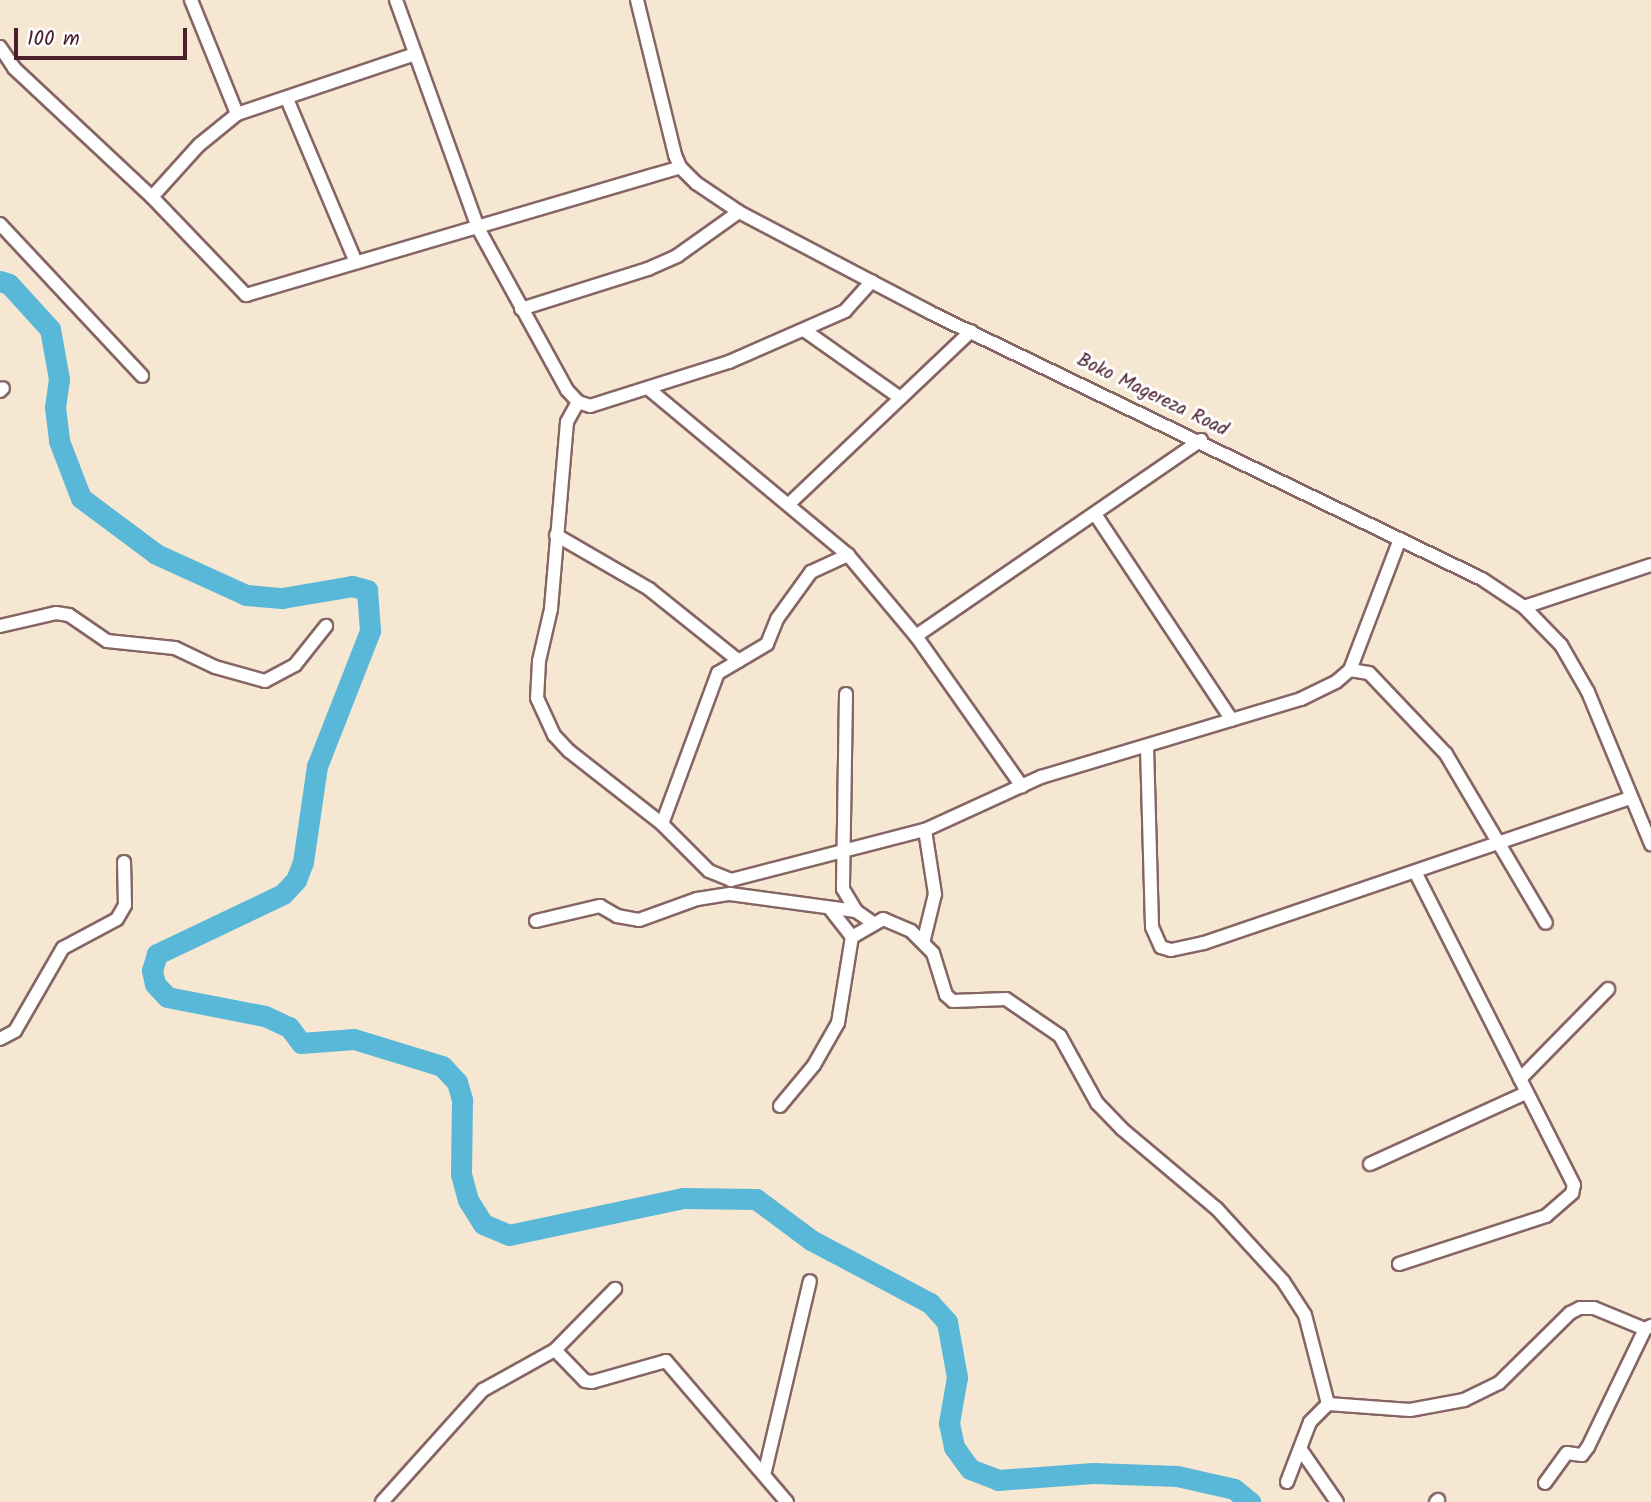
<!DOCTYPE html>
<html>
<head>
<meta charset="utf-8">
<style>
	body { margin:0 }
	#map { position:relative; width:1651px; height:1502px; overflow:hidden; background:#f5e7d1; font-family:Kalam,sans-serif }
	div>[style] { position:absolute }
	.river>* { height:21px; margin:-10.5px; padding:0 10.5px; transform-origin:10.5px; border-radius:10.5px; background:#59b7d7 }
	.roads { filter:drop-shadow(2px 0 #866565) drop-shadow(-2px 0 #866565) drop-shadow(0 2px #866565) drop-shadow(0 -2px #866565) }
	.minor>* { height:12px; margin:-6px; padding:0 6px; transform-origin:6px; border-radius:6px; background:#fff }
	span { translate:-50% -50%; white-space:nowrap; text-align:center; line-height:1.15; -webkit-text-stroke:6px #fff; paint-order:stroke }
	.street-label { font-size:19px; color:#4a1f2b }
	.scale { position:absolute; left:14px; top:28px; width:173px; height:32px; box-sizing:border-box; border:4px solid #4a1f2b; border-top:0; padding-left:9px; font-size:21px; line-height:24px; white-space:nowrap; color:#4a1f2b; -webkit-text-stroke:5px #fff; paint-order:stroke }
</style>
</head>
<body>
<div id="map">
	<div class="river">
		<div style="left:0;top:281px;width:9px;rotate:18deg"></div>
		<div style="left:9px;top:284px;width:61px;rotate:47.7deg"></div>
		<div style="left:50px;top:329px;width:51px;rotate:79.8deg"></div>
		<div style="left:59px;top:379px;width:28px;rotate:98deg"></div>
		<div style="left:55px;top:407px;width:34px;rotate:83deg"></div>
		<div style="left:59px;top:441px;width:61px;rotate:68.9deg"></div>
		<div style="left:81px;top:498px;width:94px;rotate:36.7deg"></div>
		<div style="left:156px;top:554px;width:99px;rotate:24.5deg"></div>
		<div style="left:246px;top:595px;width:36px;rotate:5deg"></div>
		<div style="left:282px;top:598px;width:71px;rotate:-9.7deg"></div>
		<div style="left:352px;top:586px;width:16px;rotate:15deg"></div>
		<div style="left:367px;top:590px;width:41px;rotate:85.8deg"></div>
		<div style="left:370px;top:631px;width:145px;rotate:111.4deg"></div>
		<div style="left:317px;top:766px;width:97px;rotate:98.3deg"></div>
		<div style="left:303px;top:862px;width:19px;rotate:111deg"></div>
		<div style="left:296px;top:880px;width:19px;rotate:133deg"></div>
		<div style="left:283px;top:894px;width:140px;rotate:154.5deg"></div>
		<div style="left:157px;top:954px;width:17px;rotate:107deg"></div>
		<div style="left:152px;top:970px;width:14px;rotate:78deg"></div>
		<div style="left:155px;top:984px;width:18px;rotate:47deg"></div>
		<div style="left:167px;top:997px;width:100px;rotate:11deg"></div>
		<div style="left:265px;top:1016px;width:26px;rotate:25deg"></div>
		<div style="left:289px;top:1027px;width:20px;rotate:53deg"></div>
		<div style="left:301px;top:1043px;width:53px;rotate:-4.3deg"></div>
		<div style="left:354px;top:1039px;width:92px;rotate:17.1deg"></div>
		<div style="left:442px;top:1066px;width:22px;rotate:47deg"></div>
		<div style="left:457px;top:1082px;width:19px;rotate:74deg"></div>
		<div style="left:462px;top:1100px;width:74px;rotate:90.8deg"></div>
		<div style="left:461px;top:1174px;width:27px;rotate:75deg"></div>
		<div style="left:468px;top:1200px;width:28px;rotate:58deg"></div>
		<div style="left:483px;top:1224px;width:28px;rotate:23deg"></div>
		<div style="left:509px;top:1235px;width:178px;rotate:-12deg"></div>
		<div style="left:683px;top:1198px;width:73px;rotate:0.8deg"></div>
		<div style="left:756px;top:1199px;width:69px;rotate:36.7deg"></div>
		<div style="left:811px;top:1240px;width:135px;rotate:27.9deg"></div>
		<div style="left:930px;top:1303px;width:25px;rotate:48deg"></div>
		<div style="left:947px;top:1322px;width:56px;rotate:79.7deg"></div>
		<div style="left:957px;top:1377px;width:47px;rotate:99.9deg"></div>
		<div style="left:949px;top:1423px;width:25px;rotate:78deg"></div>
		<div style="left:954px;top:1447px;width:27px;rotate:54deg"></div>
		<div style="left:970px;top:1469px;width:30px;rotate:21deg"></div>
		<div style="left:998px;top:1480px;width:95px;rotate:-4.2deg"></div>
		<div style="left:1093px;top:1473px;width:84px;rotate:2deg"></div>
		<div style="left:1177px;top:1476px;width:58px;rotate:12.8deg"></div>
		<div style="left:1234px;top:1489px;width:21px;rotate:39deg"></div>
	</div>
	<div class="roads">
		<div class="minor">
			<div style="left:191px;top:0;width:123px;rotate:68deg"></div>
			<div style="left:396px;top:0;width:242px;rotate:70.2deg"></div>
			<div style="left:478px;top:228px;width:185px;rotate:61.2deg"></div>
			<div style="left:567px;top:390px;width:16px;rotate:47deg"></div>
			<div style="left:578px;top:402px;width:13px;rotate:18deg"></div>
			<div style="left:590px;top:406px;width:146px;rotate:-17.6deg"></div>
			<div style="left:729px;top:362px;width:127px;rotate:-23.7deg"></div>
			<div style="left:845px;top:311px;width:40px;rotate:-48deg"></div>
			<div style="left:637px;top:0;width:160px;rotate:76.2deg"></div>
			<div style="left:675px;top:155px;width:13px;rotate:67deg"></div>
			<div style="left:680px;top:167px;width:23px;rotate:45deg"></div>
			<div style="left:696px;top:183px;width:52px;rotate:34deg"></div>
			<div style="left:739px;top:212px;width:217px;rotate:27.7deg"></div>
			<div style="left:931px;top:313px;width:612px;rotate:25.77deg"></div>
			<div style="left:1482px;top:579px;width:50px;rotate:33.7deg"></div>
			<div style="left:1524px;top:607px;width:53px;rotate:45.8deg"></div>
			<div style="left:1561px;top:645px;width:54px;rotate:60.1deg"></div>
			<div style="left:1588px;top:692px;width:165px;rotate:67.5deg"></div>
			<div style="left:0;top:47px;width:25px;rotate:56deg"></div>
			<div style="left:14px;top:68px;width:189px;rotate:43.1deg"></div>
			<div style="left:152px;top:197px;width:136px;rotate:46.2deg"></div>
			<div style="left:246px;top:295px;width:452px;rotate:-16.4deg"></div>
			<div style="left:287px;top:99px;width:177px;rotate:67.1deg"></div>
			<div style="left:152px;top:197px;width:70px;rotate:-47.9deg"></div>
			<div style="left:199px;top:145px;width:49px;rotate:-39.2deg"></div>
			<div style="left:237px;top:114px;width:188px;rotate:-18.6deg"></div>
			<div style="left:0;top:224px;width:208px;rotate:46.9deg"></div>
			<div style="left:521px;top:309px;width:133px;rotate:-17.5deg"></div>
			<div style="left:648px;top:269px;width:32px;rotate:-24deg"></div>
			<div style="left:677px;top:256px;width:76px;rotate:-35.4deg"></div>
			<div style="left:804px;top:330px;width:116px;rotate:35.2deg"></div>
			<div style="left:650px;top:390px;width:258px;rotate:39.8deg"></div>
			<div style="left:848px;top:555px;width:106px;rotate:50deg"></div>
			<div style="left:916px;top:636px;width:184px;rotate:54.8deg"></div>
			<div style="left:0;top:391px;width:4px;rotate:-45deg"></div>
			<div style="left:578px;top:402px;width:23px;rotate:119deg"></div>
			<div style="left:567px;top:422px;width:188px;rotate:94.9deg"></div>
			<div style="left:551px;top:609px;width:53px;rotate:103deg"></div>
			<div style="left:539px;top:661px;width:37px;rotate:93deg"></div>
			<div style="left:537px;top:698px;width:41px;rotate:65.3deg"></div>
			<div style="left:554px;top:735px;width:22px;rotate:47deg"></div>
			<div style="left:569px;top:751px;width:118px;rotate:38.1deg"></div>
			<div style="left:662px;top:824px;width:66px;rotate:45deg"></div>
			<div style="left:709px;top:871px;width:24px;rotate:22deg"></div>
			<div style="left:731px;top:880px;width:200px;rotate:-14.5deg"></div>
			<div style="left:925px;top:830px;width:128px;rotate:-24.6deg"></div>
			<div style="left:1041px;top:777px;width:271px;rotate:-16.7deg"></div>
			<div style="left:1301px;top:699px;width:39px;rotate:-26deg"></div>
			<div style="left:1336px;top:682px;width:18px;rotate:-41deg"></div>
			<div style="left:1350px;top:670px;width:140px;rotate:-69.1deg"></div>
			<div style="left:789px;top:504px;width:251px;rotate:-43.5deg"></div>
			<div style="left:1095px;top:514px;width:247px;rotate:56.4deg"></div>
			<div style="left:556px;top:535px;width:108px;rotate:30.1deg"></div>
			<div style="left:649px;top:589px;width:115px;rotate:38.7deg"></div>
			<div style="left:1524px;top:607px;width:134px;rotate:-18.3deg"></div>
			<div style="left:0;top:626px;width:57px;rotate:-13.1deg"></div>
			<div style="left:56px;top:613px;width:13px;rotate:9deg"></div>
			<div style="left:69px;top:615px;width:46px;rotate:34.4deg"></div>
			<div style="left:107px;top:641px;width:68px;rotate:5.9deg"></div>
			<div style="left:175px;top:648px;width:44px;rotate:25.4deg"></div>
			<div style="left:215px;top:667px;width:52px;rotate:15.6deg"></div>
			<div style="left:265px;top:681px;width:34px;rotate:-28deg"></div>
			<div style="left:295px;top:665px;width:50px;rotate:-51.5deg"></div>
			<div style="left:916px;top:636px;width:346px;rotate:-34.5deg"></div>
			<div style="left:1350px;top:670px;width:19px;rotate:9deg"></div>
			<div style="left:1369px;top:673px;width:112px;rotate:46.5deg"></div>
			<div style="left:1446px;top:754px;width:196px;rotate:59.4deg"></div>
			<div style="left:846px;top:694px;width:195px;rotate:90.9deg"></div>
			<div style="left:843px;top:889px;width:26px;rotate:59deg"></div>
			<div style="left:856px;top:911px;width:19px;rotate:35deg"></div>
			<div style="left:1147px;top:747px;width:180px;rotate:88.4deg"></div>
			<div style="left:1152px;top:927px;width:22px;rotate:66deg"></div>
			<div style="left:1161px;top:947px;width:10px;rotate:17deg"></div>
			<div style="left:1171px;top:950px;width:34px;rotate:-12deg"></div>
			<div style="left:1204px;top:943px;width:451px;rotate:-18.8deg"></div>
			<div style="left:662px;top:824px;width:161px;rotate:-69.7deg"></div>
			<div style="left:718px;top:673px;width:57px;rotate:-30.6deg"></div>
			<div style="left:767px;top:644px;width:27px;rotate:-68deg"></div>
			<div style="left:777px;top:619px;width:58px;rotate:-54.1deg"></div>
			<div style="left:811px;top:572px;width:41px;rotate:-24.7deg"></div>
			<div style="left:831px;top:910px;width:34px;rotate:52deg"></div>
			<div style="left:536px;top:921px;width:66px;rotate:-13.2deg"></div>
			<div style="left:600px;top:906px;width:20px;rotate:30deg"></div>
			<div style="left:617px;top:916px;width:22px;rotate:10deg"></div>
			<div style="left:639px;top:920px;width:62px;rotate:-19.9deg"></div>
			<div style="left:697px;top:899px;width:33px;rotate:-9deg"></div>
			<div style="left:730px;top:894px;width:127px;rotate:7.7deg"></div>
			<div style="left:924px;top:939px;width:46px;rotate:-76.3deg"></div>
			<div style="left:935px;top:894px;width:65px;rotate:-98.9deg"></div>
			<div style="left:0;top:1039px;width:17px;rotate:-28deg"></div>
			<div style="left:15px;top:1031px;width:96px;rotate:-60deg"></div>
			<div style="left:63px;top:948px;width:61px;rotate:-28.2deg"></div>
			<div style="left:117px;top:919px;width:16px;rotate:-60deg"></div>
			<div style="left:125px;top:905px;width:43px;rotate:-91.3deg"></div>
			<div style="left:1520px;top:1079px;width:126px;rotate:-45.6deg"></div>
			<div style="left:780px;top:1106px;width:53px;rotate:-50.3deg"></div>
			<div style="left:814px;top:1065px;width:48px;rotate:-60.3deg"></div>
			<div style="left:838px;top:1023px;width:87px;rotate:-80.8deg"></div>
			<div style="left:852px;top:937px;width:36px;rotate:-30deg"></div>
			<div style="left:883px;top:919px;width:30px;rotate:23deg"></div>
			<div style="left:911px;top:931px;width:31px;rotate:45deg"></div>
			<div style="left:933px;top:953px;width:44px;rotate:72.8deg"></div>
			<div style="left:946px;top:995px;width:9px;rotate:41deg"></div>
			<div style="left:953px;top:1001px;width:53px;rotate:-2.2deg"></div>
			<div style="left:1006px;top:999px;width:65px;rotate:34.4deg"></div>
			<div style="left:1060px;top:1036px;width:77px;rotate:61.1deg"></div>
			<div style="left:1097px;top:1103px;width:36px;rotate:46deg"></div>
			<div style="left:1122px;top:1129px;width:124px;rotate:40.1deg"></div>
			<div style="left:1217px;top:1209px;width:98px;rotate:47.5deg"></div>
			<div style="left:1283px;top:1281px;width:40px;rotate:57.1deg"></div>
			<div style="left:1305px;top:1315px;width:92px;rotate:75.5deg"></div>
			<div style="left:1370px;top:1164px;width:171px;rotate:-24.5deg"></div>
			<div style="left:1399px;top:1264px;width:155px;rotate:-18.1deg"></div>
			<div style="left:1546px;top:1216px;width:35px;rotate:-41deg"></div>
			<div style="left:1572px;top:1193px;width:8px;rotate:-76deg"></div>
			<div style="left:1574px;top:1185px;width:350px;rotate:-116.9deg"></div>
			<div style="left:555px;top:1350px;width:43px;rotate:45.9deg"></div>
			<div style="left:585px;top:1381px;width:7px;rotate:8deg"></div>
			<div style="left:592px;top:1382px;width:77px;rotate:-15.8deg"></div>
			<div style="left:666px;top:1361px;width:186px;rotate:49.4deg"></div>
			<div style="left:1301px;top:1450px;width:63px;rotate:55.3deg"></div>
			<div style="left:765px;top:1471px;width:195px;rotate:-76.7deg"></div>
			<div style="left:1287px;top:1482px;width:64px;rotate:-69deg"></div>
			<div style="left:1310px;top:1422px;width:25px;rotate:-45deg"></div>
			<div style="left:1328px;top:1404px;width:82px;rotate:4.2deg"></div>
			<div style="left:1410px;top:1410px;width:55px;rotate:-10.5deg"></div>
			<div style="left:1464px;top:1400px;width:39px;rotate:-26deg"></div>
			<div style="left:1499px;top:1383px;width:100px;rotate:-44.6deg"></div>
			<div style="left:1570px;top:1313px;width:11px;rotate:-27deg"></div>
			<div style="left:1580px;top:1308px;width:14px"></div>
			<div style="left:1594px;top:1308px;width:55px;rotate:22.4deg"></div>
			<div style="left:1645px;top:1329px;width:7px;rotate:-27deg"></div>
			<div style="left:1545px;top:1483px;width:37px;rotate:-54deg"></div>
			<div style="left:1567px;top:1453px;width:15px;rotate:8deg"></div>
			<div style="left:1582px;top:1455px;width:10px;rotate:-53deg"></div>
			<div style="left:1588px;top:1447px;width:131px;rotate:-64.2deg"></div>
			<div style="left:382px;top:1502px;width:151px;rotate:-48deg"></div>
			<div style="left:483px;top:1390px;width:82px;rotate:-29.1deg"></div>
			<div style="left:555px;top:1350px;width:86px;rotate:-45.5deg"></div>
			<div style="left:1436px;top:1502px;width:3px;rotate:-45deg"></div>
		</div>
	</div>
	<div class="street-label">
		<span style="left:1152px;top:396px;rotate:26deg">Boko Magereza Road</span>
	</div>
	<div class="scale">100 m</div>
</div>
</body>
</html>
